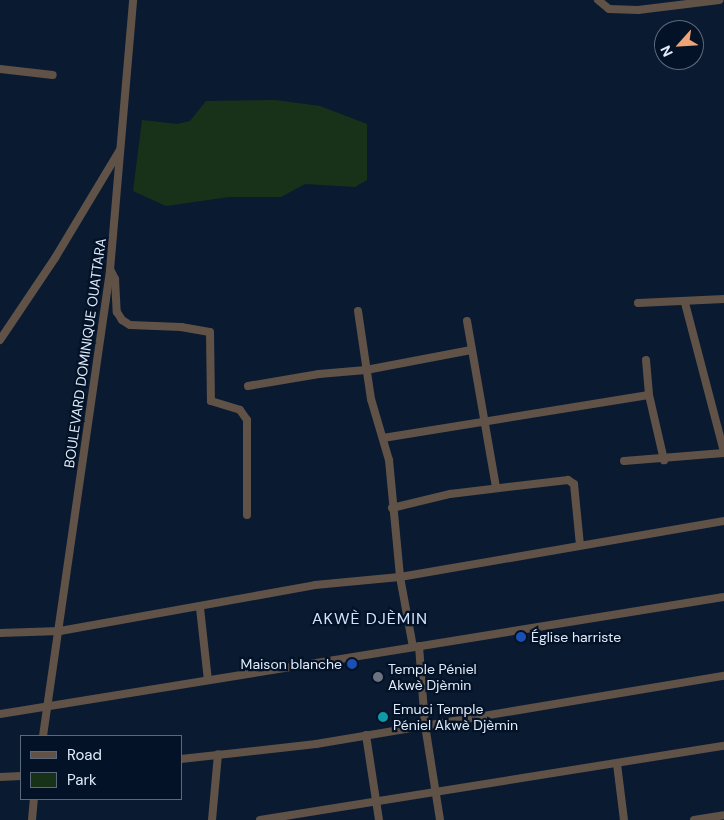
<!DOCTYPE html>
<html>
<head>
<meta charset="utf-8">
<style>
	body { margin:0 }
	#map { position:relative; width:724px; height:820px; overflow:hidden; background:#0a1b31; font-family:"DM Sans",sans-serif }
	div>[style] { position:absolute }
	.green>* { inset:0; background:#18321a }
	.minor>* { height:8px; margin:-4px; padding:0 4px; transform-origin:4px; border-radius:4px; background:#615247 }
	.dots>* { width:14px; height:14px; translate:-50% -50%; box-sizing:border-box; border:2px solid #031226; border-radius:50% }
	span { translate:-50% -50%; white-space:nowrap; text-align:center; line-height:1.15; -webkit-text-stroke:4.5px #031226; paint-order:stroke }
	.street-label { font-size:14px; color:#e1ecfb }
	.poi-label { font-size:14px; color:#e1ecfb }
	.left { translate:0 -50%; text-align:left }
	.right { translate:-100% -50%; text-align:right }
	.quarter-label { font-size:16px; color:#d1e3fb; letter-spacing:1px }
	.legend { position:absolute; left:20px; top:735px; width:162px; height:65px; box-sizing:border-box; background:#031226; border:1px solid #5c697b; margin:0; padding:6px 9px; list-style:none; font-size:15px; color:#e1ecfb }
	.legend li { display:flex; align-items:center; gap:10px; height:25px }
	.legend b { width:25px; border:1px solid #5c697b }
	.north { position:absolute; left:654px; top:20px; width:50px; height:50px; box-sizing:border-box; background:#031226; border:1px solid #5c697b; border-radius:50%; rotate:244deg; font-size:14px; font-weight:700; line-height:20px; text-align:center; color:#e1ecfb }
	.north::after { content:''; display:block; margin:auto; width:18px; height:22px; background:#efa376; clip-path:polygon(50% 0,100% 100%,50% 72%,0 100%) }
</style>
</head>
<body>
<div id="map">
	<div class="green">
		<div style="clip-path:polygon(275px 100px,320px 106px,367px 124px,367px 180px,355px 187px,305px 184px,281px 197px,229px 197px,166px 206px,133px 191px,142px 120px,177px 124px,190px 121px,206px 101px)"></div>
	</div>
	<div class="minor">
		<div style="left:598px;top:0;width:14px;rotate:39deg"></div>
		<div style="left:609px;top:9px;width:29px;rotate:2deg"></div>
		<div style="left:638px;top:10px;width:82px;rotate:-7deg"></div>
		<div style="left:0;top:69px;width:53px;rotate:6.5deg"></div>
		<div style="left:111px;top:271px;width:9px;rotate:63deg"></div>
		<div style="left:115px;top:279px;width:33px;rotate:87deg"></div>
		<div style="left:117px;top:312px;width:9px;rotate:58deg"></div>
		<div style="left:122px;top:320px;width:9px;rotate:32deg"></div>
		<div style="left:130px;top:325px;width:51px;rotate:2.2deg"></div>
		<div style="left:181px;top:327px;width:29px;rotate:10deg"></div>
		<div style="left:210px;top:332px;width:69px;rotate:89.2deg"></div>
		<div style="left:211px;top:401px;width:30px;rotate:17deg"></div>
		<div style="left:240px;top:410px;width:12px;rotate:55deg"></div>
		<div style="left:247px;top:420px;width:95px;rotate:90deg"></div>
		<div style="left:638px;top:303px;width:86px;rotate:-2.7deg"></div>
		<div style="left:685px;top:303px;width:154px;rotate:75.3deg"></div>
		<div style="left:358px;top:311px;width:89px;rotate:81.6deg"></div>
		<div style="left:371px;top:399px;width:64px;rotate:73.6deg"></div>
		<div style="left:389px;top:460px;width:118px;rotate:84.6deg"></div>
		<div style="left:400px;top:577px;width:71px;rotate:79.5deg"></div>
		<div style="left:467px;top:321px;width:169px;rotate:80.1deg"></div>
		<div style="left:0;top:340px;width:99px;rotate:-56.1deg"></div>
		<div style="left:55px;top:258px;width:126px;rotate:-59deg"></div>
		<div style="left:646px;top:360px;width:35px;rotate:85deg"></div>
		<div style="left:649px;top:395px;width:67px;rotate:77deg"></div>
		<div style="left:248px;top:386px;width:72px;rotate:-9.6deg"></div>
		<div style="left:319px;top:374px;width:47px;rotate:-4.9deg"></div>
		<div style="left:366px;top:370px;width:107px;rotate:-10.8deg"></div>
		<div style="left:383px;top:438px;width:269px;rotate:-9.2deg"></div>
		<div style="left:624px;top:461px;width:100px;rotate:-4.6deg"></div>
		<div style="left:392px;top:508px;width:60px;rotate:-13.6deg"></div>
		<div style="left:450px;top:494px;width:119px;rotate:-6.8deg"></div>
		<div style="left:568px;top:480px;width:7px;rotate:34deg"></div>
		<div style="left:574px;top:484px;width:61px;rotate:84.4deg"></div>
		<div style="left:200px;top:608px;width:72px;rotate:83.7deg"></div>
		<div style="left:0;top:633px;width:60px;rotate:-1.9deg"></div>
		<div style="left:60px;top:631px;width:259px;rotate:-10.2deg"></div>
		<div style="left:315px;top:585px;width:85px;rotate:-5.4deg"></div>
		<div style="left:400px;top:577px;width:329px;rotate:-9.8deg"></div>
		<div style="left:419px;top:646px;width:79px;rotate:85.7deg"></div>
		<div style="left:425px;top:725px;width:96px;rotate:81deg"></div>
		<div style="left:0;top:714px;width:733px;rotate:-9.18deg"></div>
		<div style="left:366px;top:735px;width:86px;rotate:81.3deg"></div>
		<div style="left:43px;top:736px;width:471px;rotate:-81.8deg"></div>
		<div style="left:110px;top:270px;width:271px;rotate:-85.1deg"></div>
		<div style="left:181px;top:759px;width:136px;rotate:-6.3deg"></div>
		<div style="left:316px;top:744px;width:414px;rotate:-9.5deg"></div>
		<div style="left:617px;top:764px;width:56px;rotate:82.9deg"></div>
		<div style="left:0;top:777px;width:21px;rotate:-3deg"></div>
		<div style="left:32px;top:820px;width:21px;rotate:-85deg"></div>
		<div style="left:212px;top:820px;width:66px;rotate:-84.8deg"></div>
		<div style="left:260px;top:820px;width:470px;rotate:-9.1deg"></div>
		<div style="left:694px;top:820px;width:30px;rotate:-9deg"></div>
	</div>
	<div class="dots">
		<div style="left:521px;top:637px;background:#1a4fb4"></div>
		<div style="left:352px;top:664px;background:#1a4fb4"></div>
		<div style="left:378px;top:677px;background:#6b7280"></div>
		<div style="left:383px;top:717px;background:#0f9aa8"></div>
	</div>
	<div class="street-label">
		<span style="left:85px;top:353px;rotate:-82deg">BOULEVARD DOMINIQUE OUATTARA</span>
	</div>
	<div class="poi-label">
		<span class="left" style="left:531px;top:637px">Église harriste</span>
		<span class="right" style="left:342px;top:664px">Maison blanche</span>
		<span class="left" style="left:388px;top:677px">Temple Péniel<br>Akwè Djèmin</span>
		<span class="left" style="left:393px;top:717px">Emuci Temple<br>Péniel Akwè Djèmin</span>
	</div>
	<div class="quarter-label">
		<span style="left:370px;top:619px">AKWÈ DJÈMIN</span>
	</div>
	<ul class="legend">
	<li><b style="height:6px;background:#615247"></b>Road</li>
	<li><b style="height:14px;background:#18321a"></b>Park</li>
	</ul>
	<div class="north">N</div>
</div>
</body>
</html>
